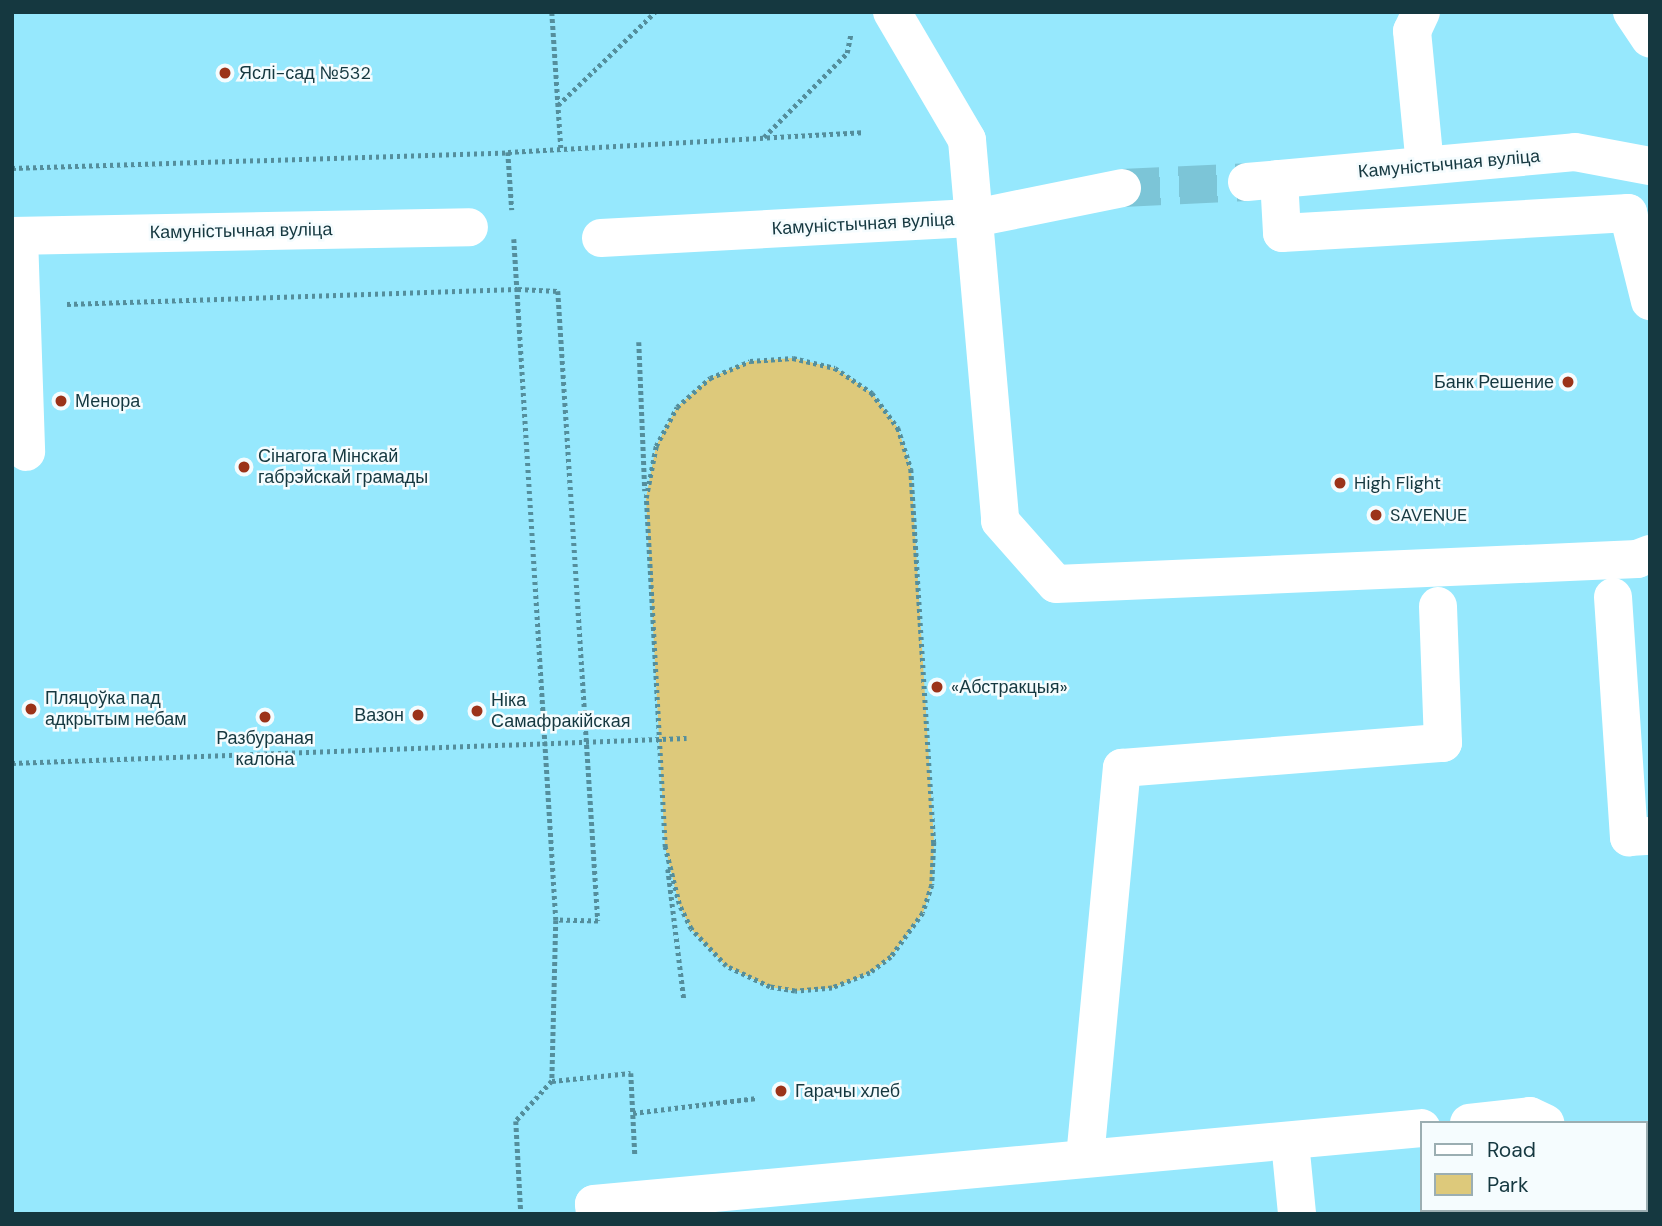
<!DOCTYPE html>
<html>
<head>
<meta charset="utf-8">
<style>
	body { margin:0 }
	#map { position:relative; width:1662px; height:1226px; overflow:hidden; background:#96e8fd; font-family:"DM Sans",sans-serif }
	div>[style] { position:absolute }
	.green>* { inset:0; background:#ddc97b }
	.minor-tunnel>* { height:38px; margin-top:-19px; transform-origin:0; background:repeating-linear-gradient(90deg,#7cc5d7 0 38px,transparent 0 57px) }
	.path>* { height:4.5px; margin-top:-2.25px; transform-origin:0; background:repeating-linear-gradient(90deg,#548e9c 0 3.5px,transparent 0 7px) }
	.minor>* { height:38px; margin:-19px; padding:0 19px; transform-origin:19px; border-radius:19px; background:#fff }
	.major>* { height:38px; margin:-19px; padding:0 19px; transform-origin:19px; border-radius:19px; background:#fff }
	.dots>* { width:19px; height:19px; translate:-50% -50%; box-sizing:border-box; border:4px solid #f5fcfe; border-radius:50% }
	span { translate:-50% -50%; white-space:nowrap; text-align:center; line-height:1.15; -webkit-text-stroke:5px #f5fcfe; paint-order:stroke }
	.poi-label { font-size:18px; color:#153840 }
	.left { translate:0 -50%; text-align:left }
	.right { translate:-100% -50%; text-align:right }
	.street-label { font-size:18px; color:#153840 }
	.frame { position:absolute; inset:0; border:14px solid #153840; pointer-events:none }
	.legend { position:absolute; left:1420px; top:1121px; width:228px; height:91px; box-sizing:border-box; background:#f5fcfe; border:2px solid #9baeb2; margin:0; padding:9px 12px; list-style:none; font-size:21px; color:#153840 }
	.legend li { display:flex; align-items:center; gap:14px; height:35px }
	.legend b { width:35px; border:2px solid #9baeb2 }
</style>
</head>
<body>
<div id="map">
	<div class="green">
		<div style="clip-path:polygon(793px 358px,835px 368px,872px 393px,898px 428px,911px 469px,934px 842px,932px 885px,923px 913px,891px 957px,870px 973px,832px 988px,795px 991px,770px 987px,726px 966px,691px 929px,679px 904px,665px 847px,646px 498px,656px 446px,677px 407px,710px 378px,750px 361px)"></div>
	</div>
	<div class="minor-tunnel">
		<div style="left:1122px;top:188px;width:125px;rotate:-2.7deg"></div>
	</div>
	<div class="path">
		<div style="left:552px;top:12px;width:137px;rotate:86.2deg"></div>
		<div style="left:558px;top:105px;width:134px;rotate:-43.8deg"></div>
		<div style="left:764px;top:137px;width:118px;rotate:-45.3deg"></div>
		<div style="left:847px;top:53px;width:20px;rotate:-79deg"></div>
		<div style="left:508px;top:152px;width:58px;rotate:86.1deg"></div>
		<div style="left:12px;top:168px;width:496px;rotate:-1.8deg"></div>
		<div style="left:508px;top:152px;width:355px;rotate:-3.2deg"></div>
		<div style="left:514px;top:239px;width:682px;rotate:86.47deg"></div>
		<div style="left:556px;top:920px;width:161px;rotate:91.4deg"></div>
		<div style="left:552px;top:1081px;width:54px;rotate:132deg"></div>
		<div style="left:516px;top:1121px;width:93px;rotate:86.9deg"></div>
		<div style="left:67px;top:304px;width:451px;rotate:-1.9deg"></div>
		<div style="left:518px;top:289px;width:40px;rotate:2.9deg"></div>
		<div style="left:558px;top:291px;width:631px;rotate:86.37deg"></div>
		<div style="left:598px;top:921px;width:42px;rotate:-178.6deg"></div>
		<div style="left:639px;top:342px;width:149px;rotate:87.7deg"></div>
		<div style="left:793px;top:358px;width:43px;rotate:13.4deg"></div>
		<div style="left:835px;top:368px;width:45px;rotate:34deg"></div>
		<div style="left:872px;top:393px;width:44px;rotate:53.4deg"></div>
		<div style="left:898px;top:428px;width:43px;rotate:72.4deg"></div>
		<div style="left:911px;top:469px;width:374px;rotate:86.5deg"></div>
		<div style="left:934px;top:842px;width:43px;rotate:92.7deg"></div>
		<div style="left:932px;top:885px;width:29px;rotate:108deg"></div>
		<div style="left:923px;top:913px;width:54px;rotate:126deg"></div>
		<div style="left:891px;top:957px;width:26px;rotate:143deg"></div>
		<div style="left:870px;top:973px;width:41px;rotate:158.5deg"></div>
		<div style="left:832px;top:988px;width:37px;rotate:175deg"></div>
		<div style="left:795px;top:991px;width:25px;rotate:-171deg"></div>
		<div style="left:770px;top:987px;width:49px;rotate:-154.5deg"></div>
		<div style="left:726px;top:966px;width:51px;rotate:-133.4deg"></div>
		<div style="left:691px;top:929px;width:28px;rotate:-116deg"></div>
		<div style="left:679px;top:904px;width:59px;rotate:-103.8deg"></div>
		<div style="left:665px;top:847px;width:350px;rotate:-93.1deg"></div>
		<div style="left:646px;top:498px;width:53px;rotate:-79.1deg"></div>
		<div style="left:656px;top:446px;width:44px;rotate:-61.7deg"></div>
		<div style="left:677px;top:407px;width:44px;rotate:-41.3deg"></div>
		<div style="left:710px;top:378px;width:43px;rotate:-23deg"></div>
		<div style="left:750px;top:361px;width:43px;rotate:-4deg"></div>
		<div style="left:12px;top:763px;width:675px;rotate:-2.12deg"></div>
		<div style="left:668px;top:869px;width:132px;rotate:83deg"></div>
		<div style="left:552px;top:1081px;width:79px;rotate:-5.8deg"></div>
		<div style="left:631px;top:1073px;width:81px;rotate:87.2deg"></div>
		<div style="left:633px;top:1113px;width:125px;rotate:-6.9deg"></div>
	</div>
	<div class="minor">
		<div style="left:892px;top:12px;width:148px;rotate:59.6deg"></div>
		<div style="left:967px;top:140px;width:382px;rotate:85deg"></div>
		<div style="left:1000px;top:521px;width:84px;rotate:48.4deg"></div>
		<div style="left:1056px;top:584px;width:582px;rotate:-2.46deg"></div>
		<div style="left:1637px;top:559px;width:14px;rotate:-21deg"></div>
		<div style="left:1421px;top:12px;width:21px;rotate:115deg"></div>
		<div style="left:1412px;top:31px;width:135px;rotate:84.5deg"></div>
		<div style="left:1279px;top:179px;width:54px;rotate:86.8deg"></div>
		<div style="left:1282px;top:233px;width:347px;rotate:-3.3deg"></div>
		<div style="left:1628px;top:213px;width:91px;rotate:76deg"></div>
		<div style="left:1247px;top:182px;width:329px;rotate:-5.2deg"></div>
		<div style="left:1575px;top:152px;width:76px;rotate:10.6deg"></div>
		<div style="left:12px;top:236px;width:457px;rotate:-1.1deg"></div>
		<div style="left:19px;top:236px;width:216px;rotate:88.1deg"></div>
		<div style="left:601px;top:238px;width:375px;rotate:-3.1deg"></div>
		<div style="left:975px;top:218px;width:150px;rotate:-11.5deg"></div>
		<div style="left:1613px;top:597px;width:241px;rotate:86.2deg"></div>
		<div style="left:1629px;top:837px;width:21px;rotate:-3deg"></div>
		<div style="left:1469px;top:1123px;width:61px;rotate:-6.5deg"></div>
		<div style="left:1530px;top:1116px;width:17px;rotate:25deg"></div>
		<div style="left:1290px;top:1142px;width:72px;rotate:84.4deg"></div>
		<div style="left:1085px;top:1158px;width:392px;rotate:-84.6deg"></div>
		<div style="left:1122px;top:768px;width:322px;rotate:-4.5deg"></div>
		<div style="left:1443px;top:743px;width:137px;rotate:-92.1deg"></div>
		<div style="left:595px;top:1214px;width:10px;rotate:-96deg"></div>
		<div style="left:594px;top:1204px;width:831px;rotate:-5.24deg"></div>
	</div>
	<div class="major">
		<div style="left:1632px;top:12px;width:32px;rotate:56deg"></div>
	</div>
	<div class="dots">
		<div style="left:225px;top:73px;background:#9b3319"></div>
		<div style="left:1568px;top:382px;background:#9b3319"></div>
		<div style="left:61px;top:401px;background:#9b3319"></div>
		<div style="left:244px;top:467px;background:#9b3319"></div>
		<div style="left:1340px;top:483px;background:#9b3319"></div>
		<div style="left:1376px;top:515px;background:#9b3319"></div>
		<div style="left:937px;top:687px;background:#9b3319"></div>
		<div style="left:31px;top:709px;background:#9b3319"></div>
		<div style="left:477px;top:711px;background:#9b3319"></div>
		<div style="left:418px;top:715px;background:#9b3319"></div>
		<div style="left:265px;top:717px;background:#9b3319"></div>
		<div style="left:781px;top:1091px;background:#9b3319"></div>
	</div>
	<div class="poi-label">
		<span class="left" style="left:239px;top:73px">Яслі-сад №532</span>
		<span class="right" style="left:1554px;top:382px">Банк Решение</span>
		<span class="left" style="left:75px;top:401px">Менора</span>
		<span class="left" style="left:258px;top:467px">Сінагога Мінскай<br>габрэйскай грамады</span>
		<span class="left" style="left:1354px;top:483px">High Flight</span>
		<span class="left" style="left:1390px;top:515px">SAVENUE</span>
		<span class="left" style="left:951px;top:687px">«Абстракцыя»</span>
		<span class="left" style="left:45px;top:709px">Пляцоўка пад<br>адкрытым небам</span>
		<span class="left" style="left:491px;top:711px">Ніка<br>Самафракійская</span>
		<span class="right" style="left:404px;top:715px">Вазон</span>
		<span style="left:265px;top:749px">Разбураная<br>калона</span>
		<span class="left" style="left:795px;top:1091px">Гарачы хлеб</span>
	</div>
	<div class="street-label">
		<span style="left:1449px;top:164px;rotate:-5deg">Камуністычная вуліца</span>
		<span style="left:863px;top:224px;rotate:-3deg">Камуністычная вуліца</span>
		<span style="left:241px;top:231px;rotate:-1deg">Камуністычная вуліца</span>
	</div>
	<div class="frame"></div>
	<ul class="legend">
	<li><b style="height:9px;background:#fff"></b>Road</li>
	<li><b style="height:19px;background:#ddc97b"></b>Park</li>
	</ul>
</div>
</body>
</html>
